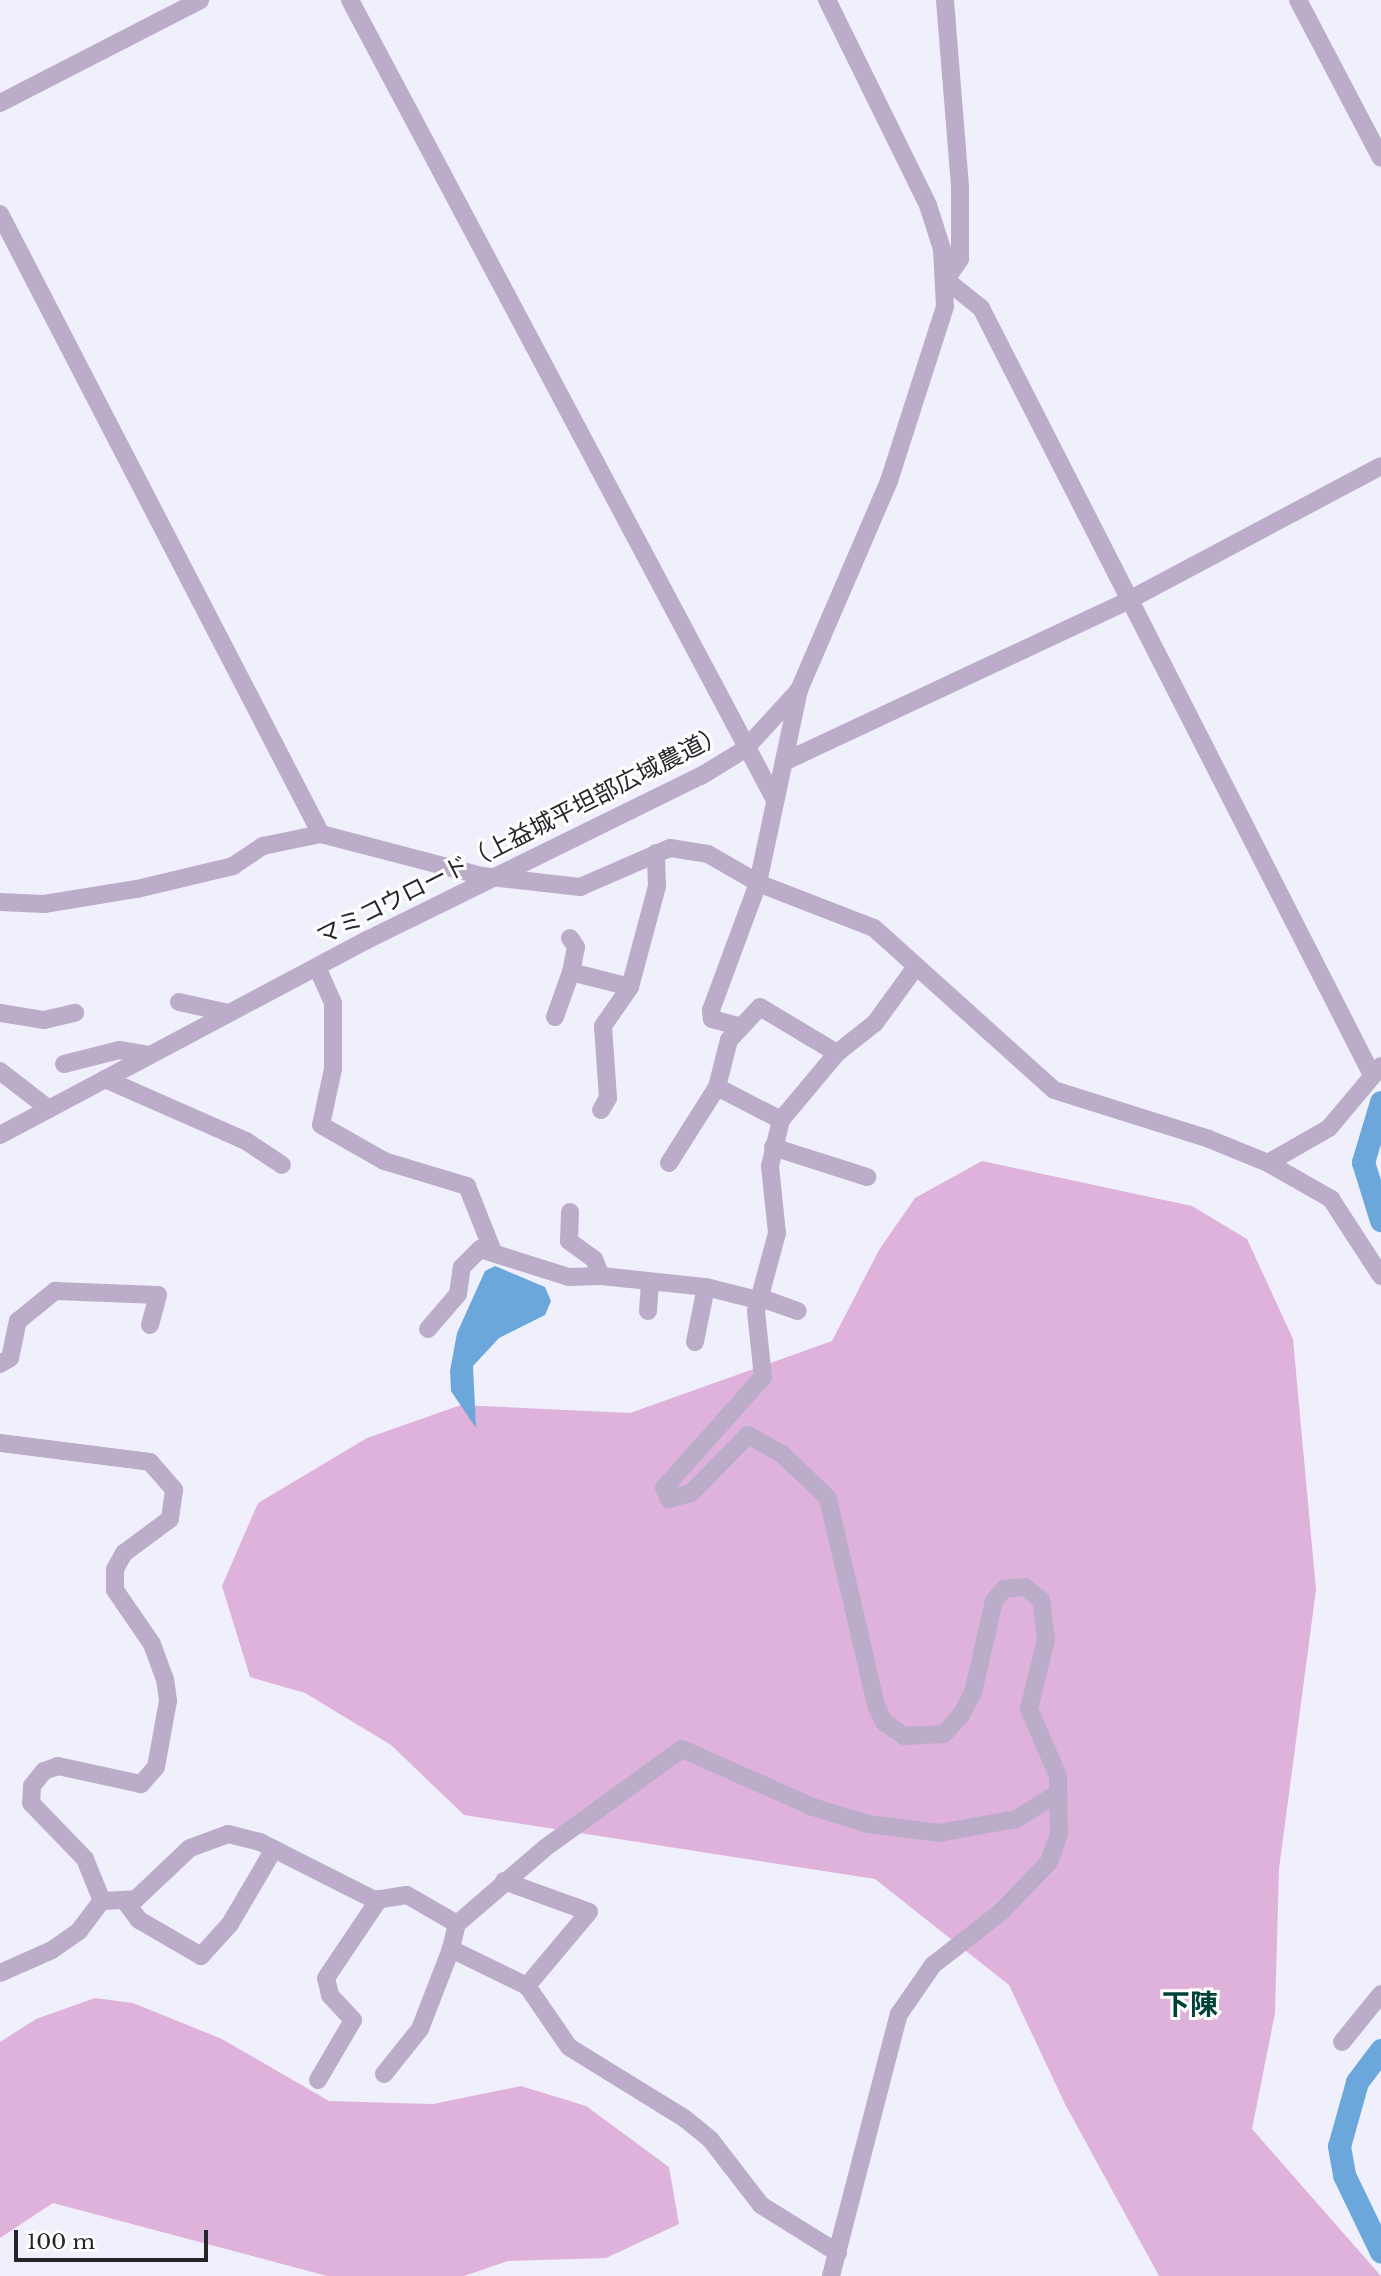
<!DOCTYPE html>
<html>
<head>
<meta charset="utf-8">
<style>
	body { margin:0 }
	#map { position:relative; width:1381px; height:2276px; overflow:hidden; background:#f0f0fc; font-family:"Libre Baskerville","Noto Sans JP",serif }
	div>[style] { position:absolute }
	.green>* { inset:0; background:#dfb2dc }
	.water>* { inset:0; background:#6ba7db }
	.river>* { height:23px; margin:-11.5px; padding:0 11.5px; transform-origin:11.5px; border-radius:11.5px; background:#6ba7db }
	.minor>* { height:18px; margin:-9px; padding:0 9px; transform-origin:9px; border-radius:9px; background:#bbadca }
	span { translate:-50% -50%; white-space:nowrap; text-align:center; line-height:1.15; -webkit-text-stroke:6px #fff; paint-order:stroke }
	.street-label { font-size:24px; color:#26262a }
	.quarter-label { font-size:28px; color:#00413a; font-weight:700 }
	.scale { position:absolute; left:14px; top:2230px; width:194px; height:32px; box-sizing:border-box; border:4px solid #26262a; border-top:0; padding-left:9px; font-size:21px; line-height:24px; white-space:nowrap; color:#26262a; -webkit-text-stroke:5px #fff; paint-order:stroke }
</style>
</head>
<body>
<div id="map">
	<div class="green">
		<div style="clip-path:polygon(982px 1161px,1192px 1206px,1247px 1239px,1293px 1339px,1316px 1590px,1279px 1869px,1275px 2013px,1252px 2129px,1381px 2276px,1159px 2276px,1065px 2104px,1009px 1985px,875px 1879px,464px 1815px,391px 1745px,305px 1693px,250px 1677px,222px 1586px,258px 1503px,367px 1438px,461px 1405px,630px 1413px,832px 1341px,879px 1250px,915px 1198px)"></div>
		<div style="clip-path:polygon(95px 1998px,133px 2003px,222px 2039px,329px 2101px,433px 2104px,521px 2086px,586px 2106px,669px 2167px,679px 2224px,606px 2258px,508px 2261px,464px 2276px,327px 2276px,53px 2203px,0 2238px,0 2042px,36px 2019px)"></div>
	</div>
	<div class="water">
		<div style="clip-path:polygon(495px 1266px,545px 1287px,551px 1301px,545px 1315px,499px 1338px,473px 1366px,476px 1428px,451px 1391px,450px 1371px,457px 1333px,485px 1271px)"></div>
	</div>
	<div class="river">
		<div style="left:1381px;top:1102px;width:63px;rotate:106.7deg"></div>
		<div style="left:1363px;top:1162px;width:61px;rotate:72.8deg"></div>
		<div style="left:1381px;top:2050px;width:40px;rotate:127deg"></div>
		<div style="left:1357px;top:2082px;width:66px;rotate:105.7deg"></div>
		<div style="left:1339px;top:2146px;width:29px;rotate:80deg"></div>
		<div style="left:1344px;top:2175px;width:85px;rotate:64.3deg"></div>
	</div>
	<div class="minor">
		<div style="left:350px;top:0;width:906px;rotate:62.02deg"></div>
		<div style="left:945px;top:0;width:188px;rotate:85.4deg"></div>
		<div style="left:960px;top:187px;width:72px;rotate:90deg"></div>
		<div style="left:960px;top:259px;width:25px;rotate:124deg"></div>
		<div style="left:946px;top:280px;width:45px;rotate:38.7deg"></div>
		<div style="left:981px;top:308px;width:861px;rotate:62.99deg"></div>
		<div style="left:1298px;top:0;width:178px;rotate:62.3deg"></div>
		<div style="left:0;top:103px;width:225px;rotate:-27.2deg"></div>
		<div style="left:0;top:214px;width:698px;rotate:62.63deg"></div>
		<div style="left:799px;top:690px;width:197px;rotate:102deg"></div>
		<div style="left:758px;top:883px;width:124px;rotate:21.2deg"></div>
		<div style="left:874px;top:928px;width:242px;rotate:42deg"></div>
		<div style="left:1054px;top:1090px;width:163px;rotate:17.5deg"></div>
		<div style="left:1209px;top:1139px;width:64px;rotate:22.1deg"></div>
		<div style="left:1268px;top:1163px;width:73px;rotate:29.7deg"></div>
		<div style="left:1331px;top:1199px;width:92px;rotate:57deg"></div>
		<div style="left:788px;top:760px;width:377px;rotate:-25.1deg"></div>
		<div style="left:1129px;top:600px;width:285px;rotate:-28deg"></div>
		<div style="left:0;top:902px;width:44px;rotate:2.6deg"></div>
		<div style="left:44px;top:904px;width:94px;rotate:-9.2deg"></div>
		<div style="left:137px;top:889px;width:99px;rotate:-13.5deg"></div>
		<div style="left:233px;top:866px;width:36px;rotate:-34deg"></div>
		<div style="left:263px;top:846px;width:59px;rotate:-11.7deg"></div>
		<div style="left:321px;top:834px;width:166px;rotate:14.6deg"></div>
		<div style="left:482px;top:876px;width:99px;rotate:6.4deg"></div>
		<div style="left:580px;top:887px;width:98px;rotate:-23.4deg"></div>
		<div style="left:670px;top:848px;width:38px;rotate:9deg"></div>
		<div style="left:708px;top:854px;width:58px;rotate:30.1deg"></div>
		<div style="left:758px;top:883px;width:135px;rotate:110.3deg"></div>
		<div style="left:711px;top:1010px;width:9px;rotate:84deg"></div>
		<div style="left:712px;top:1019px;width:27px;rotate:15deg"></div>
		<div style="left:570px;top:938px;width:11px;rotate:56deg"></div>
		<div style="left:576px;top:947px;width:25px;rotate:101deg"></div>
		<div style="left:317px;top:967px;width:39px;rotate:66deg"></div>
		<div style="left:333px;top:1003px;width:66px;rotate:90deg"></div>
		<div style="left:333px;top:1069px;width:57px;rotate:102.1deg"></div>
		<div style="left:321px;top:1125px;width:73px;rotate:29.7deg"></div>
		<div style="left:384px;top:1161px;width:87px;rotate:16.8deg"></div>
		<div style="left:467px;top:1186px;width:68px;rotate:68.4deg"></div>
		<div style="left:179px;top:1002px;width:51px;rotate:12.4deg"></div>
		<div style="left:0;top:1013px;width:45px;rotate:9deg"></div>
		<div style="left:44px;top:1020px;width:32px;rotate:-13deg"></div>
		<div style="left:555px;top:1017px;width:48px;rotate:-70.4deg"></div>
		<div style="left:571px;top:972px;width:61px;rotate:14.3deg"></div>
		<div style="left:630px;top:987px;width:105px;rotate:-75deg"></div>
		<div style="left:657px;top:886px;width:33px;rotate:-92deg"></div>
		<div style="left:64px;top:1064px;width:57px;rotate:-14.3deg"></div>
		<div style="left:119px;top:1050px;width:31px;rotate:9deg"></div>
		<div style="left:0;top:1071px;width:62px;rotate:37.8deg"></div>
		<div style="left:105px;top:1079px;width:154px;rotate:23.7deg"></div>
		<div style="left:246px;top:1141px;width:43px;rotate:33.7deg"></div>
		<div style="left:717px;top:1087px;width:49px;rotate:-75.7deg"></div>
		<div style="left:729px;top:1040px;width:45px;rotate:-46.8deg"></div>
		<div style="left:760px;top:1007px;width:90px;rotate:30.9deg"></div>
		<div style="left:601px;top:1110px;width:14px;rotate:-60deg"></div>
		<div style="left:608px;top:1098px;width:72px;rotate:-94deg"></div>
		<div style="left:603px;top:1026px;width:47px;rotate:-55.3deg"></div>
		<div style="left:0;top:1135px;width:416px;rotate:-28deg"></div>
		<div style="left:367px;top:940px;width:372px;rotate:-26.2deg"></div>
		<div style="left:701px;top:776px;width:52px;rotate:-31.5deg"></div>
		<div style="left:745px;top:749px;width:80px;rotate:-47.5deg"></div>
		<div style="left:799px;top:690px;width:228px;rotate:-66.7deg"></div>
		<div style="left:889px;top:481px;width:183px;rotate:-72.2deg"></div>
		<div style="left:945px;top:307px;width:58px;rotate:-93deg"></div>
		<div style="left:942px;top:249px;width:46px;rotate:-107.7deg"></div>
		<div style="left:928px;top:205px;width:229px;rotate:-116.2deg"></div>
		<div style="left:773px;top:1147px;width:99px;rotate:17.7deg"></div>
		<div style="left:669px;top:1163px;width:90px;rotate:-57.7deg"></div>
		<div style="left:717px;top:1087px;width:72px;rotate:27.3deg"></div>
		<div style="left:1268px;top:1163px;width:70px;rotate:-29.8deg"></div>
		<div style="left:1329px;top:1128px;width:81px;rotate:-50deg"></div>
		<div style="left:570px;top:1212px;width:29px;rotate:92deg"></div>
		<div style="left:569px;top:1241px;width:31px;rotate:36deg"></div>
		<div style="left:594px;top:1259px;width:18px;rotate:68deg"></div>
		<div style="left:601px;top:1276px;width:106px;rotate:6deg"></div>
		<div style="left:758px;top:1297px;width:42px;rotate:19.3deg"></div>
		<div style="left:648px;top:1311px;width:29px;rotate:-86deg"></div>
		<div style="left:428px;top:1329px;width:46px;rotate:-49.4deg"></div>
		<div style="left:458px;top:1294px;width:27px;rotate:-82deg"></div>
		<div style="left:462px;top:1267px;width:25px;rotate:-45deg"></div>
		<div style="left:480px;top:1249px;width:93px;rotate:17.5deg"></div>
		<div style="left:569px;top:1277px;width:32px;rotate:-2deg"></div>
		<div style="left:695px;top:1342px;width:56px;rotate:-78.7deg"></div>
		<div style="left:706px;top:1287px;width:53px;rotate:14.3deg"></div>
		<div style="left:0;top:1364px;width:12px;rotate:-31deg"></div>
		<div style="left:10px;top:1358px;width:38px;rotate:-78deg"></div>
		<div style="left:18px;top:1321px;width:48px;rotate:-39deg"></div>
		<div style="left:55px;top:1291px;width:103px;rotate:2.2deg"></div>
		<div style="left:158px;top:1295px;width:31px;rotate:105deg"></div>
		<div style="left:0;top:1443px;width:151px;rotate:7.2deg"></div>
		<div style="left:150px;top:1462px;width:37px;rotate:49deg"></div>
		<div style="left:174px;top:1490px;width:29px;rotate:98deg"></div>
		<div style="left:170px;top:1519px;width:57px;rotate:143.5deg"></div>
		<div style="left:124px;top:1553px;width:18px;rotate:119deg"></div>
		<div style="left:115px;top:1569px;width:21px;rotate:90deg"></div>
		<div style="left:115px;top:1590px;width:65px;rotate:55.6deg"></div>
		<div style="left:152px;top:1644px;width:37px;rotate:70deg"></div>
		<div style="left:165px;top:1679px;width:22px;rotate:82deg"></div>
		<div style="left:168px;top:1701px;width:67px;rotate:100.3deg"></div>
		<div style="left:156px;top:1767px;width:23px;rotate:131deg"></div>
		<div style="left:141px;top:1784px;width:85px;rotate:-167.8deg"></div>
		<div style="left:58px;top:1766px;width:15px;rotate:160deg"></div>
		<div style="left:44px;top:1771px;width:19px;rotate:129deg"></div>
		<div style="left:32px;top:1786px;width:17px;rotate:93deg"></div>
		<div style="left:31px;top:1803px;width:78px;rotate:46deg"></div>
		<div style="left:85px;top:1859px;width:45px;rotate:68deg"></div>
		<div style="left:504px;top:1881px;width:90px;rotate:20deg"></div>
		<div style="left:589px;top:1912px;width:97px;rotate:130deg"></div>
		<div style="left:127px;top:1904px;width:20px;rotate:53deg"></div>
		<div style="left:139px;top:1920px;width:72px;rotate:30.1deg"></div>
		<div style="left:201px;top:1956px;width:43px;rotate:-47.8deg"></div>
		<div style="left:230px;top:1924px;width:87px;rotate:-59.6deg"></div>
		<div style="left:0;top:1973px;width:57px;rotate:-23.9deg"></div>
		<div style="left:52px;top:1950px;width:33px;rotate:-35deg"></div>
		<div style="left:79px;top:1931px;width:38px;rotate:-53deg"></div>
		<div style="left:102px;top:1901px;width:34px;rotate:-3deg"></div>
		<div style="left:136px;top:1899px;width:74px;rotate:-43.4deg"></div>
		<div style="left:190px;top:1848px;width:40px;rotate:-20.2deg"></div>
		<div style="left:228px;top:1834px;width:33px;rotate:14deg"></div>
		<div style="left:260px;top:1842px;width:129px;rotate:26.8deg"></div>
		<div style="left:375px;top:1900px;width:32px;rotate:-9deg"></div>
		<div style="left:407px;top:1895px;width:58px;rotate:30.1deg"></div>
		<div style="left:1342px;top:2042px;width:62px;rotate:-50.9deg"></div>
		<div style="left:384px;top:2074px;width:58px;rotate:-51.3deg"></div>
		<div style="left:420px;top:2029px;width:86px;rotate:-68.8deg"></div>
		<div style="left:318px;top:2080px;width:69px;rotate:-59.7deg"></div>
		<div style="left:353px;top:2020px;width:34px;rotate:-133deg"></div>
		<div style="left:330px;top:1995px;width:17px;rotate:-103deg"></div>
		<div style="left:326px;top:1978px;width:95px;rotate:-56.1deg"></div>
		<div style="left:838px;top:2253px;width:91px;rotate:-148.1deg"></div>
		<div style="left:761px;top:2205px;width:83px;rotate:-127.7deg"></div>
		<div style="left:710px;top:2139px;width:33px;rotate:-141deg"></div>
		<div style="left:684px;top:2118px;width:135px;rotate:-148.3deg"></div>
		<div style="left:569px;top:2047px;width:74px;rotate:-124.5deg"></div>
		<div style="left:527px;top:1986px;width:85px;rotate:-154deg"></div>
		<div style="left:451px;top:1949px;width:26px;rotate:-77deg"></div>
		<div style="left:457px;top:1924px;width:116px;rotate:-40.8deg"></div>
		<div style="left:545px;top:1848px;width:169px;rotate:-35.9deg"></div>
		<div style="left:682px;top:1749px;width:143px;rotate:23.9deg"></div>
		<div style="left:813px;top:1807px;width:58px;rotate:17.2deg"></div>
		<div style="left:868px;top:1824px;width:72px;rotate:7.2deg"></div>
		<div style="left:939px;top:1833px;width:78px;rotate:-10.3deg"></div>
		<div style="left:1016px;top:1819px;width:48px;rotate:-31.4deg"></div>
		<div style="left:831px;top:2276px;width:271px;rotate:-75.5deg"></div>
		<div style="left:899px;top:2014px;width:60px;rotate:-55.2deg"></div>
		<div style="left:933px;top:1965px;width:86px;rotate:-37.9deg"></div>
		<div style="left:1001px;top:1912px;width:69px;rotate:-46.2deg"></div>
		<div style="left:1049px;top:1862px;width:30px;rotate:-70deg"></div>
		<div style="left:1059px;top:1834px;width:58px;rotate:-91deg"></div>
		<div style="left:1058px;top:1776px;width:73px;rotate:-113.4deg"></div>
		<div style="left:1029px;top:1709px;width:72px;rotate:-76.3deg"></div>
		<div style="left:1046px;top:1639px;width:39px;rotate:-97deg"></div>
		<div style="left:1041px;top:1600px;width:21px;rotate:-141deg"></div>
		<div style="left:1025px;top:1587px;width:21px;rotate:175deg"></div>
		<div style="left:1004px;top:1589px;width:16px;rotate:130deg"></div>
		<div style="left:994px;top:1601px;width:94px;rotate:102.9deg"></div>
		<div style="left:973px;top:1693px;width:25px;rotate:119deg"></div>
		<div style="left:961px;top:1715px;width:25px;rotate:132deg"></div>
		<div style="left:944px;top:1734px;width:40px;rotate:177.1deg"></div>
		<div style="left:904px;top:1736px;width:24px;rotate:-145deg"></div>
		<div style="left:884px;top:1722px;width:19px;rotate:-115deg"></div>
		<div style="left:876px;top:1705px;width:212px;rotate:-103.1deg"></div>
		<div style="left:828px;top:1498px;width:64px;rotate:-136.3deg"></div>
		<div style="left:782px;top:1454px;width:39px;rotate:-151deg"></div>
		<div style="left:748px;top:1435px;width:81px;rotate:134.5deg"></div>
		<div style="left:691px;top:1493px;width:23px;rotate:165deg"></div>
		<div style="left:669px;top:1499px;width:12px;rotate:-114deg"></div>
		<div style="left:664px;top:1488px;width:149px;rotate:-48.3deg"></div>
		<div style="left:763px;top:1377px;width:66px;rotate:-96.1deg"></div>
		<div style="left:756px;top:1311px;width:81px;rotate:-74.9deg"></div>
		<div style="left:777px;top:1233px;width:67px;rotate:-96deg"></div>
		<div style="left:770px;top:1166px;width:47px;rotate:-76.6deg"></div>
		<div style="left:781px;top:1120px;width:87px;rotate:-50.1deg"></div>
		<div style="left:837px;top:1053px;width:48px;rotate:-38.3deg"></div>
		<div style="left:875px;top:1023px;width:68px;rotate:-54deg"></div>
	</div>
	<div class="street-label">
		<span style="left:521px;top:835px;rotate:-27deg">マミコウロード（上益城平坦部広域農道）</span>
	</div>
	<div class="quarter-label">
		<span style="left:1190px;top:2005px">下陳</span>
	</div>
	<div class="scale">100 m</div>
</div>
</body>
</html>
